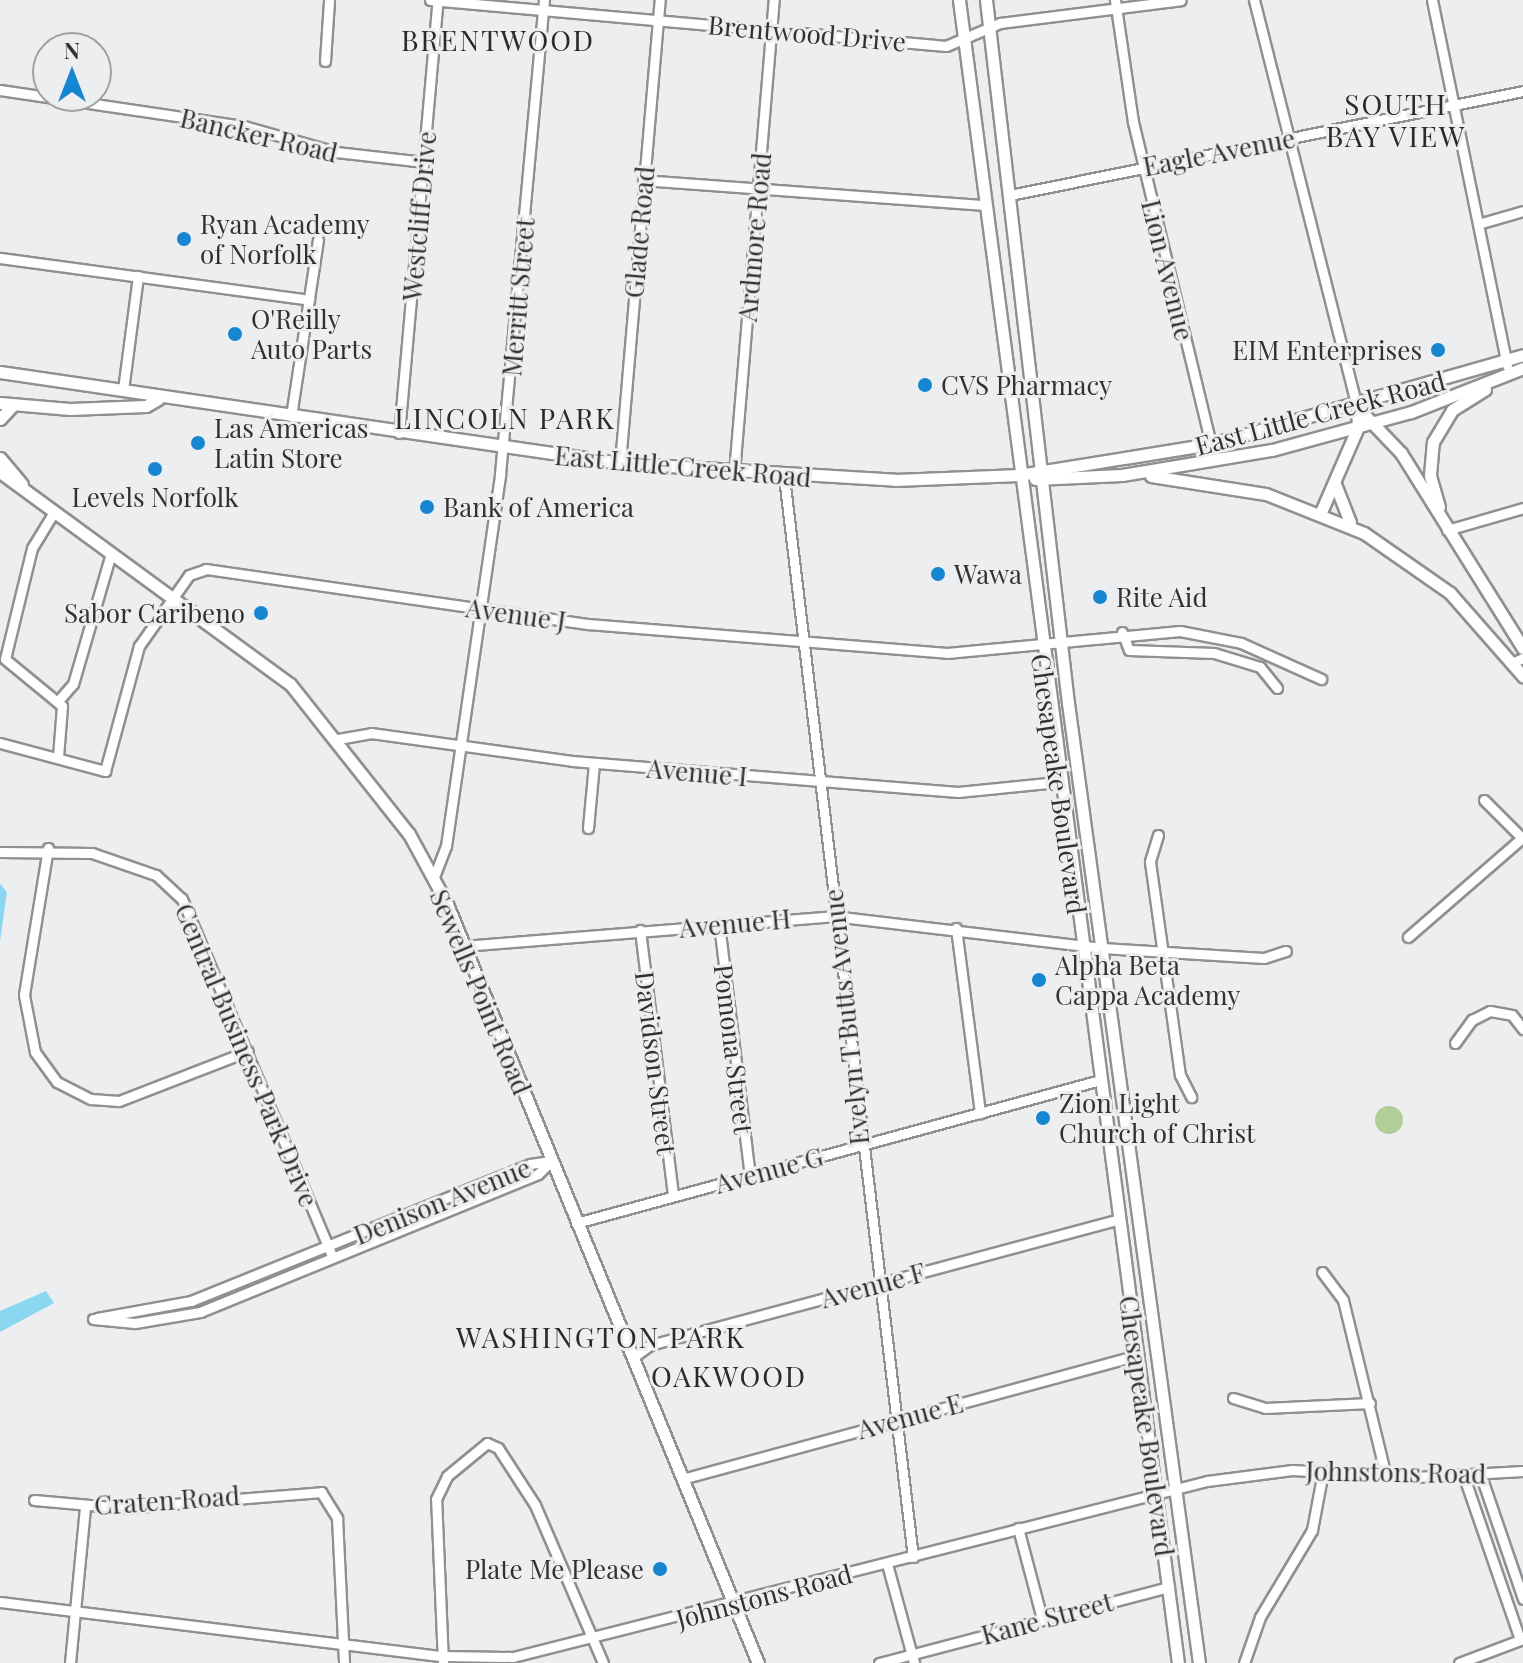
<!DOCTYPE html>
<html>
<head>
<meta charset="utf-8">
<style>
	body { margin:0 }
	#map { position:relative; width:1523px; height:1663px; overflow:hidden; background:#eceef0; font-family:"Playfair Display",serif }
	div>[style] { position:absolute }
	.green>* { inset:0; background:#b1ce97 }
	.round { border-radius:50% }
	.water>* { inset:0; background:#8bd6f0 }
	.roads { filter:drop-shadow(2px 0 #8e9092) drop-shadow(-2px 0 #8e9092) drop-shadow(0 2px #8e9092) drop-shadow(0 -2px #8e9092) }
	.minor>* { height:9px; margin:-4.5px; padding:0 4.5px; transform-origin:4.5px; border-radius:4.5px; background:#fff }
	.major>* { height:11px; margin:-5.5px; padding:0 5.5px; transform-origin:5.5px; border-radius:5.5px; background:#fff }
	.dots>* { width:22px; height:22px; translate:-50% -50%; box-sizing:border-box; border:4px solid #eceef0; border-radius:50% }
	span { translate:-50% -50%; white-space:nowrap; text-align:center; line-height:1.15; -webkit-text-stroke:6px #eceef0; paint-order:stroke }
	.street-label { font-size:26px; color:#303132 }
	.poi-label { font-size:26px; color:#303132 }
	.left { translate:0 -50%; text-align:left }
	.right { translate:-100% -50%; text-align:right }
	.neighbourhood-label { font-size:28px; color:#282a2c; letter-spacing:2px }
	.north { position:absolute; left:32px; top:32px; width:80px; height:80px; box-sizing:border-box; background:#eceef0; border:2px solid #a1a2a4; border-radius:50%; rotate:0deg; font-size:22px; font-weight:700; line-height:32px; text-align:center; color:#303132 }
	.north::after { content:''; display:block; margin:auto; width:28px; height:36px; background:#1586cf; clip-path:polygon(50% 0,100% 100%,50% 72%,0 100%) }
</style>
</head>
<body>
<div id="map">
	<div class="green">
		<div class="round" style="left:1375px;top:1106px;width:28px;height:28px"></div>
	</div>
	<div class="water">
		<div style="clip-path:polygon(0 884px,7px 892px,0 941px)"></div>
		<div style="clip-path:polygon(46px 1291px,54px 1303px,0 1332px,0 1311px)"></div>
	</div>
	<div class="roads">
		<div class="minor">
			<div style="left:430px;top:0;width:518px;rotate:5.09deg"></div>
			<div style="left:946px;top:46px;width:59px;rotate:-23.1deg"></div>
			<div style="left:1000px;top:23px;width:182px;rotate:-7.2deg"></div>
			<div style="left:1115px;top:0;width:123px;rotate:81.6deg"></div>
			<div style="left:1133px;top:122px;width:331px;rotate:76.4deg"></div>
			<div style="left:1254px;top:0;width:420px;rotate:75.8deg"></div>
			<div style="left:1432px;top:0;width:373px;rotate:78.4deg"></div>
			<div style="left:325px;top:61px;width:61px;rotate:-86.2deg"></div>
			<div style="left:0;top:90px;width:247px;rotate:8.4deg"></div>
			<div style="left:244px;top:126px;width:96px;rotate:15.8deg"></div>
			<div style="left:336px;top:152px;width:89px;rotate:6.5deg"></div>
			<div style="left:643px;top:180px;width:342px;rotate:4.2deg"></div>
			<div style="left:1010px;top:195px;width:523px;rotate:-11.46deg"></div>
			<div style="left:1478px;top:224px;width:47px;rotate:-16.1deg"></div>
			<div style="left:0;top:258px;width:312px;rotate:7.7deg"></div>
			<div style="left:123px;top:390px;width:115px;rotate:-82.5deg"></div>
			<div style="left:291px;top:416px;width:178px;rotate:-81.3deg"></div>
			<div style="left:399px;top:433px;width:435px;rotate:-84.9deg"></div>
			<div style="left:620px;top:463px;width:465px;rotate:-85.1deg"></div>
			<div style="left:734px;top:473px;width:475px;rotate:-85.2deg"></div>
			<div style="left:784px;top:477px;width:1088px;rotate:83.19deg"></div>
			<div style="left:54px;top:512px;width:42px;rotate:121.4deg"></div>
			<div style="left:32px;top:548px;width:114px;rotate:103.7deg"></div>
			<div style="left:5px;top:659px;width:74px;rotate:39.5deg"></div>
			<div style="left:62px;top:706px;width:51px;rotate:94.5deg"></div>
			<div style="left:1447px;top:530px;width:79px;rotate:-16.1deg"></div>
			<div style="left:1122px;top:632px;width:19px;rotate:69deg"></div>
			<div style="left:1129px;top:650px;width:85px;rotate:2deg"></div>
			<div style="left:1214px;top:653px;width:48px;rotate:16.9deg"></div>
			<div style="left:1260px;top:667px;width:27px;rotate:51deg"></div>
			<div style="left:1514px;top:662px;width:10px;rotate:-24deg"></div>
			<div style="left:58px;top:701px;width:23px;rotate:-49deg"></div>
			<div style="left:73px;top:684px;width:136px;rotate:-73.8deg"></div>
			<div style="left:338px;top:739px;width:34px;rotate:-10deg"></div>
			<div style="left:371px;top:733px;width:203px;rotate:7.9deg"></div>
			<div style="left:572px;top:761px;width:387px;rotate:4.6deg"></div>
			<div style="left:958px;top:792px;width:100px;rotate:-5.7deg"></div>
			<div style="left:0;top:743px;width:109px;rotate:14.9deg"></div>
			<div style="left:105px;top:771px;width:130px;rotate:-74.8deg"></div>
			<div style="left:139px;top:646px;width:87px;rotate:-54.8deg"></div>
			<div style="left:189px;top:575px;width:18px;rotate:-19deg"></div>
			<div style="left:206px;top:569px;width:386px;rotate:8.2deg"></div>
			<div style="left:588px;top:624px;width:360px;rotate:4.6deg"></div>
			<div style="left:947px;top:653px;width:234px;rotate:-5.4deg"></div>
			<div style="left:1180px;top:631px;width:62px;rotate:11.1deg"></div>
			<div style="left:1241px;top:643px;width:88px;rotate:24.2deg"></div>
			<div style="left:1484px;top:800px;width:55px;rotate:45deg"></div>
			<div style="left:588px;top:828px;width:65px;rotate:-84.7deg"></div>
			<div style="left:1158px;top:835px;width:28px;rotate:107deg"></div>
			<div style="left:1150px;top:862px;width:215px;rotate:82deg"></div>
			<div style="left:1180px;top:1075px;width:25px;rotate:63deg"></div>
			<div style="left:48px;top:848px;width:149px;rotate:99.3deg"></div>
			<div style="left:24px;top:995px;width:58px;rotate:79.1deg"></div>
			<div style="left:35px;top:1052px;width:37px;rotate:54deg"></div>
			<div style="left:57px;top:1082px;width:38px;rotate:27deg"></div>
			<div style="left:91px;top:1099px;width:28px;rotate:4deg"></div>
			<div style="left:119px;top:1101px;width:138px;rotate:-21.2deg"></div>
			<div style="left:0;top:852px;width:92px;rotate:0.6deg"></div>
			<div style="left:92px;top:853px;width:68px;rotate:19deg"></div>
			<div style="left:156px;top:875px;width:35px;rotate:43deg"></div>
			<div style="left:182px;top:899px;width:389px;rotate:67.2deg"></div>
			<div style="left:434px;top:877px;width:33px;rotate:-69deg"></div>
			<div style="left:446px;top:846px;width:376px;rotate:-81.7deg"></div>
			<div style="left:500px;top:474px;width:476px;rotate:-84.7deg"></div>
			<div style="left:719px;top:924px;width:253px;rotate:83deg"></div>
			<div style="left:956px;top:928px;width:187px;rotate:82.6deg"></div>
			<div style="left:640px;top:930px;width:268px;rotate:82.9deg"></div>
			<div style="left:1408px;top:937px;width:151px;rotate:-41deg"></div>
			<div style="left:463px;top:946px;width:371px;rotate:-4.6deg"></div>
			<div style="left:833px;top:916px;width:271px;rotate:6.8deg"></div>
			<div style="left:1102px;top:948px;width:162px;rotate:3.5deg"></div>
			<div style="left:1264px;top:958px;width:23px;rotate:-18deg"></div>
			<div style="left:1455px;top:1043px;width:29px;rotate:-54deg"></div>
			<div style="left:1472px;top:1020px;width:20px;rotate:-27deg"></div>
			<div style="left:1490px;top:1011px;width:22px;rotate:10deg"></div>
			<div style="left:1512px;top:1015px;width:18px;rotate:52deg"></div>
			<div style="left:576px;top:1223px;width:543px;rotate:-15.26deg"></div>
			<div style="left:1322px;top:1272px;width:35px;rotate:53deg"></div>
			<div style="left:1343px;top:1300px;width:181px;rotate:76.3deg"></div>
			<div style="left:97px;top:1318px;width:96px;rotate:-10.3deg"></div>
			<div style="left:191px;top:1301px;width:366px;rotate:-22deg"></div>
			<div style="left:530px;top:1164px;width:21px;rotate:-8deg"></div>
			<div style="left:93px;top:1319px;width:42px;rotate:5.4deg"></div>
			<div style="left:135px;top:1323px;width:66px;rotate:-9.6deg"></div>
			<div style="left:200px;top:1312px;width:365px;rotate:-22.2deg"></div>
			<div style="left:538px;top:1174px;width:18px;rotate:-45deg"></div>
			<div style="left:632px;top:1358px;width:22px;rotate:-36deg"></div>
			<div style="left:650px;top:1345px;width:486px;rotate:-15deg"></div>
			<div style="left:1233px;top:1398px;width:34px;rotate:17deg"></div>
			<div style="left:1265px;top:1408px;width:105px;rotate:-2.7deg"></div>
			<div style="left:1481px;top:1476px;width:130px;rotate:71.1deg"></div>
			<div style="left:1464px;top:1477px;width:172px;rotate:71deg"></div>
			<div style="left:682px;top:1479px;width:473px;rotate:-15.2deg"></div>
			<div style="left:34px;top:1500px;width:90px;rotate:5.1deg"></div>
			<div style="left:124px;top:1508px;width:198px;rotate:-4.6deg"></div>
			<div style="left:321px;top:1492px;width:31px;rotate:58deg"></div>
			<div style="left:337px;top:1518px;width:145px;rotate:87.2deg"></div>
			<div style="left:1018px;top:1528px;width:94px;rotate:75.2deg"></div>
			<div style="left:887px;top:1564px;width:103px;rotate:74.7deg"></div>
			<div style="left:0;top:1602px;width:445px;rotate:7deg"></div>
			<div style="left:442px;top:1656px;width:71px;rotate:0.8deg"></div>
			<div style="left:513px;top:1657px;width:716px;rotate:-14.23deg"></div>
			<div style="left:1207px;top:1481px;width:86px;rotate:-7.4deg"></div>
			<div style="left:1292px;top:1470px;width:124px;rotate:3.2deg"></div>
			<div style="left:1416px;top:1477px;width:107px;rotate:-3.2deg"></div>
			<div style="left:70px;top:1663px;width:158px;rotate:-84.5deg"></div>
			<div style="left:443px;top:1663px;width:164px;rotate:-92.4deg"></div>
			<div style="left:436px;top:1499px;width:25px;rotate:-64deg"></div>
			<div style="left:447px;top:1476px;width:52px;rotate:-39.5deg"></div>
			<div style="left:487px;top:1443px;width:12px;rotate:24deg"></div>
			<div style="left:498px;top:1448px;width:68px;rotate:57deg"></div>
			<div style="left:535px;top:1505px;width:172px;rotate:66.7deg"></div>
			<div style="left:879px;top:1663px;width:300px;rotate:-14.7deg"></div>
			<div style="left:1244px;top:1663px;width:49px;rotate:-70.8deg"></div>
			<div style="left:1260px;top:1617px;width:101px;rotate:-59.1deg"></div>
			<div style="left:1312px;top:1530px;width:60px;rotate:-79.4deg"></div>
			<div style="left:1459px;top:1663px;width:68px;rotate:-20.6deg"></div>
		</div>
		<div class="major">
			<div style="left:959px;top:0;width:1677px;rotate:82.5deg"></div>
			<div style="left:986px;top:0;width:708px;rotate:83.35deg"></div>
			<div style="left:1068px;top:703px;width:969px;rotate:82.23deg"></div>
			<div style="left:0;top:372px;width:627px;rotate:8.35deg"></div>
			<div style="left:620px;top:463px;width:276px;rotate:3.5deg"></div>
			<div style="left:895px;top:480px;width:124px;rotate:-2.3deg"></div>
			<div style="left:1019px;top:475px;width:194px;rotate:-9.2deg"></div>
			<div style="left:1211px;top:444px;width:324px;rotate:-15.9deg"></div>
			<div style="left:0;top:403px;width:70px;rotate:4.9deg"></div>
			<div style="left:70px;top:409px;width:76px;rotate:-2.3deg"></div>
			<div style="left:146px;top:406px;width:14px;rotate:-30deg"></div>
			<div style="left:1357px;top:407px;width:64px;rotate:46.3deg"></div>
			<div style="left:1401px;top:453px;width:230px;rotate:58deg"></div>
			<div style="left:0;top:419px;width:19px;rotate:-47deg"></div>
			<div style="left:0;top:458px;width:34px;rotate:50deg"></div>
			<div style="left:0;top:472px;width:359px;rotate:36.2deg"></div>
			<div style="left:290px;top:684px;width:191px;rotate:51.6deg"></div>
			<div style="left:409px;top:834px;width:80px;rotate:61.5deg"></div>
			<div style="left:447px;top:904px;width:820px;rotate:67.72deg"></div>
			<div style="left:1151px;top:476px;width:116px;rotate:8.9deg"></div>
			<div style="left:1266px;top:494px;width:105px;rotate:21.7deg"></div>
			<div style="left:1364px;top:533px;width:105px;rotate:34.9deg"></div>
			<div style="left:1450px;top:593px;width:111px;rotate:48.7deg"></div>
			<div style="left:1035px;top:479px;width:87px;rotate:-2.6deg"></div>
			<div style="left:1122px;top:475px;width:152px;rotate:-9.5deg"></div>
			<div style="left:1272px;top:450px;width:144px;rotate:-15.3deg"></div>
			<div style="left:1411px;top:412px;width:120px;rotate:-21.4deg"></div>
			<div style="left:1335px;top:484px;width:41px;rotate:68.5deg"></div>
			<div style="left:1439px;top:507px;width:33px;rotate:-106deg"></div>
			<div style="left:1430px;top:475px;width:33px;rotate:-85deg"></div>
			<div style="left:1433px;top:442px;width:37px;rotate:-59deg"></div>
			<div style="left:1452px;top:410px;width:39px;rotate:-32deg"></div>
			<div style="left:1321px;top:512px;width:93px;rotate:-66.5deg"></div>
			<div style="left:1358px;top:427px;width:20px;rotate:-93deg"></div>
		</div>
	</div>
	<div class="dots">
		<div style="left:184px;top:239px;background:#1586cf"></div>
		<div style="left:235px;top:334px;background:#1586cf"></div>
		<div style="left:1438px;top:350px;background:#1586cf"></div>
		<div style="left:925px;top:385px;background:#1586cf"></div>
		<div style="left:198px;top:443px;background:#1586cf"></div>
		<div style="left:155px;top:469px;background:#1586cf"></div>
		<div style="left:427px;top:507px;background:#1586cf"></div>
		<div style="left:938px;top:574px;background:#1586cf"></div>
		<div style="left:1100px;top:597px;background:#1586cf"></div>
		<div style="left:261px;top:613px;background:#1586cf"></div>
		<div style="left:1039px;top:980px;background:#1586cf"></div>
		<div style="left:1043px;top:1118px;background:#1586cf"></div>
		<div style="left:660px;top:1569px;background:#1586cf"></div>
	</div>
	<div class="street-label">
		<span style="left:807px;top:33px;rotate:5deg">Brentwood Drive</span>
		<span style="left:259px;top:135px;rotate:13deg">Bancker Road</span>
		<span style="left:1219px;top:152px;rotate:-11deg">Eagle Avenue</span>
		<span style="left:419px;top:216px;rotate:-85deg">Westcliff Drive</span>
		<span style="left:639px;top:232px;rotate:-85deg">Glade Road</span>
		<span style="left:754px;top:237px;rotate:-85deg">Ardmore Road</span>
		<span style="left:1168px;top:270px;rotate:76deg">Lion Avenue</span>
		<span style="left:518px;top:297px;rotate:-85deg">Merritt Street</span>
		<span style="left:1320px;top:413px;rotate:-15deg">East Little Creek Road</span>
		<span style="left:683px;top:466px;rotate:5deg">East Little Creek Road</span>
		<span style="left:516px;top:614px;rotate:8deg">Avenue J</span>
		<span style="left:697px;top:772px;rotate:5deg">Avenue I</span>
		<span style="left:1059px;top:784px;rotate:82deg">Chesapeake Boulevard</span>
		<span style="left:735px;top:923px;rotate:-5deg">Avenue H</span>
		<span style="left:481px;top:992px;rotate:67deg">Sewells Point Road</span>
		<span style="left:846px;top:1017px;rotate:-96deg">Evelyn T Butts Avenue</span>
		<span style="left:734px;top:1049px;rotate:83deg">Pomona Street</span>
		<span style="left:247px;top:1055px;rotate:67deg">Central Business Park Drive</span>
		<span style="left:656px;top:1063px;rotate:83deg">Davidson Street</span>
		<span style="left:769px;top:1170px;rotate:-15deg">Avenue G</span>
		<span style="left:442px;top:1201px;rotate:-22deg">Denison Avenue</span>
		<span style="left:873px;top:1285px;rotate:-15deg">Avenue F</span>
		<span style="left:910px;top:1416px;rotate:-15deg">Avenue E</span>
		<span style="left:1147px;top:1426px;rotate:82deg">Chesapeake Boulevard</span>
		<span style="left:1396px;top:1472px;rotate:1deg">Johnstons Road</span>
		<span style="left:167px;top:1500px;rotate:-4deg">Craten Road</span>
		<span style="left:764px;top:1596px;rotate:-15deg">Johnstons Road</span>
		<span style="left:1047px;top:1618px;rotate:-15deg">Kane Street</span>
	</div>
	<div class="poi-label">
		<span class="left" style="left:200px;top:239px">Ryan Academy<br>of Norfolk</span>
		<span class="left" style="left:251px;top:334px">O'Reilly<br>Auto Parts</span>
		<span class="right" style="left:1422px;top:350px">EIM Enterprises</span>
		<span class="left" style="left:941px;top:385px">CVS Pharmacy</span>
		<span class="left" style="left:214px;top:443px">Las Americas<br>Latin Store</span>
		<span style="left:155px;top:497px">Levels Norfolk</span>
		<span class="left" style="left:443px;top:507px">Bank of America</span>
		<span class="left" style="left:954px;top:574px">Wawa</span>
		<span class="left" style="left:1116px;top:597px">Rite Aid</span>
		<span class="right" style="left:245px;top:613px">Sabor Caribeno</span>
		<span class="left" style="left:1055px;top:980px">Alpha Beta<br>Cappa Academy</span>
		<span class="left" style="left:1059px;top:1118px">Zion Light<br>Church of Christ</span>
		<span class="right" style="left:644px;top:1569px">Plate Me Please</span>
	</div>
	<div class="neighbourhood-label">
		<span style="left:498px;top:40px">BRENTWOOD</span>
		<span style="left:1396px;top:120px">SOUTH<br>BAY VIEW</span>
		<span style="left:505px;top:418px">LINCOLN PARK</span>
		<span style="left:601px;top:1337px">WASHINGTON PARK</span>
		<span style="left:729px;top:1376px">OAKWOOD</span>
	</div>
	<div class="north">N</div>
</div>
</body>
</html>
